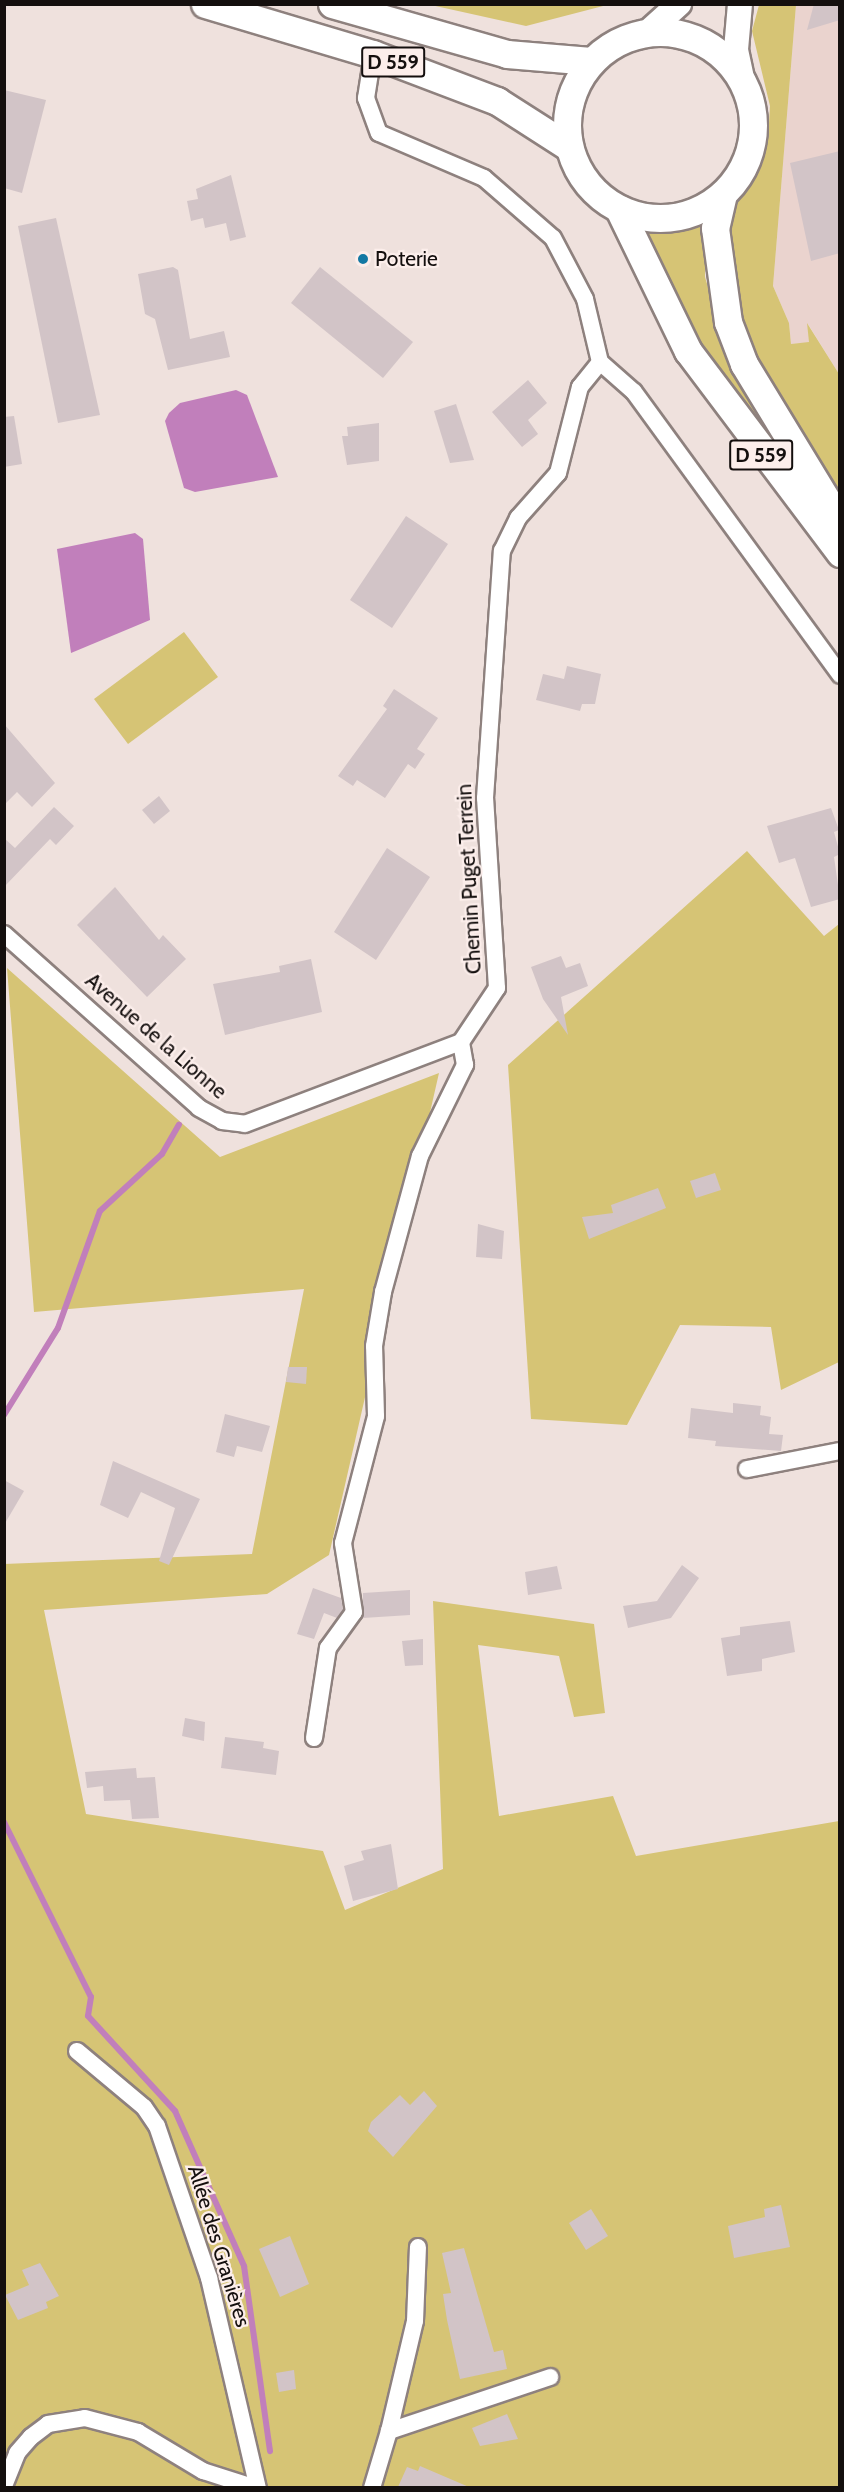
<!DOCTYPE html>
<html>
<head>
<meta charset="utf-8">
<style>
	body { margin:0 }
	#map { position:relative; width:844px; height:2492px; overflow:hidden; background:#efe1dd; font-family:Cabin,sans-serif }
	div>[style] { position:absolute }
	.built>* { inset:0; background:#ead3ce }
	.green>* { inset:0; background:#d6c475 }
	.water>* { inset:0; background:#c17fbb }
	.stream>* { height:6px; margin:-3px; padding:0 3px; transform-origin:3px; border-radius:3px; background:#c17fbb }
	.building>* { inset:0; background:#d2c4c7 }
	.roads { filter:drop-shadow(2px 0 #8e817e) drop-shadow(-2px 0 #8e817e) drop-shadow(0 2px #8e817e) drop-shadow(0 -2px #8e817e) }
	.street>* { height:16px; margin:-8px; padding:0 8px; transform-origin:8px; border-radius:8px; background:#fff }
	.secondary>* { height:24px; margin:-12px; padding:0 12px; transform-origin:12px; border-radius:12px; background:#fff }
	.primary>* { height:27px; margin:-13.5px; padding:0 13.5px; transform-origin:13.5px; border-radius:13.5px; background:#fff }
	.primary>.ring { margin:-13.5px; padding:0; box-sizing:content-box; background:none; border:27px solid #fff; border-radius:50% }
	.dots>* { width:16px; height:16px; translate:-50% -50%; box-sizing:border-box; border:3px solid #fceeeb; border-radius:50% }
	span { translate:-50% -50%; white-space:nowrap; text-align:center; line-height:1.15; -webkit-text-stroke:4.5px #fceeeb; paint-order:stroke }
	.shield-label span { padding:2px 4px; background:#fceeeb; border:2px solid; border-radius:4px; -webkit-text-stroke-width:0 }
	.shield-label { font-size:20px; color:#140f0e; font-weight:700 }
	.poi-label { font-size:21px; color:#140f0e }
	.left { translate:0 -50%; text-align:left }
	.street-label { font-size:21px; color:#140f0e }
	.frame { position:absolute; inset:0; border:6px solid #140f0e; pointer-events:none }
</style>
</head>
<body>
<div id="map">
	<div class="built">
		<div style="clip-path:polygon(796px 5px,839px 5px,839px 374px,808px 324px,810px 343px,791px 344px,789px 323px,773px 286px)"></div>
	</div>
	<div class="green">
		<div style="clip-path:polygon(431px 5px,607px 5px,526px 26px)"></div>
		<div style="clip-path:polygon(759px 5px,796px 5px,773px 286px,789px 323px,791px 344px,809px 342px,807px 323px,839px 374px,839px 498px,743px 334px,727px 262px,730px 217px,738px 195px,762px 164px,768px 140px,770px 106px,752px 31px)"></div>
		<div style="clip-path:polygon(706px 216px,705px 277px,724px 342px,815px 502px,678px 310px,643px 228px,662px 231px)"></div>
		<div style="clip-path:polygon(184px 632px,218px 677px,128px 744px,94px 699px)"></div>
		<div style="clip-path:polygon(747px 851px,824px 936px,839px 924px,839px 1362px,781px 1390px,771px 1327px,680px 1325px,627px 1425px,531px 1419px,508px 1065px)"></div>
		<div style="clip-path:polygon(7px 968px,220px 1157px,439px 1073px,329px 1555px,267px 1594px,44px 1610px,86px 1814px,323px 1851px,345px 1910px,443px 1869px,433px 1601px,594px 1624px,605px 1713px,574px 1717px,559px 1656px,478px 1645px,499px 1816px,613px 1796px,636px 1856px,839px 1821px,839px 2487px,5px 2487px,4px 1564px,252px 1554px,304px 1289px,34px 1312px)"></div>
	</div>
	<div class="water">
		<div style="clip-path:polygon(236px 390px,247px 395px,278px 477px,195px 492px,184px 488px,165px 421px,169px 413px,180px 403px)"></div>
		<div style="clip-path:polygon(135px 533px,143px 539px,150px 620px,71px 653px,57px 549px)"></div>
	</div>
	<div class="stream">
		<div style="left:4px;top:1415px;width:102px;rotate:-58.2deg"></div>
		<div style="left:58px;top:1328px;width:124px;rotate:-70.3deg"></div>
		<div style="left:100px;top:1211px;width:84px;rotate:-42.6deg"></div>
		<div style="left:162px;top:1154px;width:34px;rotate:-60deg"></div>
		<div style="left:4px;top:1822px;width:195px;rotate:63.6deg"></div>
		<div style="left:91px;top:1997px;width:19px;rotate:99deg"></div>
		<div style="left:88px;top:2016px;width:129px;rotate:47.5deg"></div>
		<div style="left:175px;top:2111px;width:170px;rotate:66deg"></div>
		<div style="left:244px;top:2266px;width:187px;rotate:82deg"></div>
	</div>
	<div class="building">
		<div style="clip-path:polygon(814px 4px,840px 4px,840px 20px,807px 30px)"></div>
		<div style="clip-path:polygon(4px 90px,46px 100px,22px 193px,4px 188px)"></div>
		<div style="clip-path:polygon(840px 151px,840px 253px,811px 261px,790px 163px)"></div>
		<div style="clip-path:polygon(231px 175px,246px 237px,230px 241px,226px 223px,205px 228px,203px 218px,191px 221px,187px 201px,198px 199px,196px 189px)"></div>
		<div style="clip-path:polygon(56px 218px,100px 415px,58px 423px,18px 226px)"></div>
		<div style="clip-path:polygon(173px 267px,178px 270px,190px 339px,224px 331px,230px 357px,168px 370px,155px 319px,145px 314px,138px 274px)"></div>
		<div style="clip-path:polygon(320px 267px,413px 342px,383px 378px,291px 303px)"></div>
		<div style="clip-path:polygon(528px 380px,547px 403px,528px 420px,538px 434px,522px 447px,492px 412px)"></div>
		<div style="clip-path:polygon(456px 404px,474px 460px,450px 463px,434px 411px)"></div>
		<div style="clip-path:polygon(14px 416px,22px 464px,4px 467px,4px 417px)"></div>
		<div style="clip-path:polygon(379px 423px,379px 461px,347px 465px,342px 436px,348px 436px,347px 427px)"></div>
		<div style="clip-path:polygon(406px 516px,448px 544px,392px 628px,350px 600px)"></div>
		<div style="clip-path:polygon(567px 666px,601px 674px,595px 704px,582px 704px,580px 711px,536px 700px,543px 674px,564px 679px)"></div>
		<div style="clip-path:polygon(394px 689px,438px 718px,417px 749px,425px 754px,415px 769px,408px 764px,385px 798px,357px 780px,353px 786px,338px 776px,387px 709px,383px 706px)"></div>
		<div style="clip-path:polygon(4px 724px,55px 783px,32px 807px,17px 792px,4px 805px)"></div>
		<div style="clip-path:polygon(159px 796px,170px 811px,154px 824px,142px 810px)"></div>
		<div style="clip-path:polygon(54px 807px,74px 826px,56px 845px,50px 839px,4px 887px,4px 838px,15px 848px)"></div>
		<div style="clip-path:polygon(831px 808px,839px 830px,834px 832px,840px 854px,834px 857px,840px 899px,811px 907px,795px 858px,779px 863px,767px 826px)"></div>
		<div style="clip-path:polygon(387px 848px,430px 877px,376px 960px,334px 932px)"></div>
		<div style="clip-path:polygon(115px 887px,159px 940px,163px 935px,186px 959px,147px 997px,77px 925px)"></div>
		<div style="clip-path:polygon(561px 956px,566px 968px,580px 963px,588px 986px,561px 997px,568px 1035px,543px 999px,531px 967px)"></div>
		<div style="clip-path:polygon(311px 959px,322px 1012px,225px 1035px,213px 984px,280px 972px,279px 966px)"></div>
		<div style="clip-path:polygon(715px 1173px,721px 1190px,696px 1198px,690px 1181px)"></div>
		<div style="clip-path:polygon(658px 1188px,666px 1208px,589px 1239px,582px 1217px,613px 1213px,611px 1205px)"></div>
		<div style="clip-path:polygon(478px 1224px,504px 1231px,502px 1259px,476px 1257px)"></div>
		<div style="clip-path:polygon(288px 1367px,307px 1367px,306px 1384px,286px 1382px)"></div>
		<div style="clip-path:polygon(733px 1403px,761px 1406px,760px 1415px,771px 1417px,769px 1434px,783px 1435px,781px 1451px,715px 1446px,716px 1441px,688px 1438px,691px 1408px,733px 1413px)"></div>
		<div style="clip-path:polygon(225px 1414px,270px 1426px,262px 1452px,237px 1446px,234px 1457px,216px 1452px)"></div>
		<div style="clip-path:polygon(113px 1461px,200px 1499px,169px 1565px,159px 1561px,175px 1508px,141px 1492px,128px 1518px,100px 1505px)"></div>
		<div style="clip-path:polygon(4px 1480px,24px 1491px,4px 1525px)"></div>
		<div style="clip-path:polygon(682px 1565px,699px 1578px,671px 1618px,628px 1628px,623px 1606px,657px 1601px)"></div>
		<div style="clip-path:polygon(557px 1566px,562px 1589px,528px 1595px,525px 1572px)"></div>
		<div style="clip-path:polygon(313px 1588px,341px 1598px,343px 1609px,337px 1618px,324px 1613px,314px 1639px,297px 1634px)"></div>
		<div style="clip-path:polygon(410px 1590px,410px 1615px,363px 1618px,363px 1593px)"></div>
		<div style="clip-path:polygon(790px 1621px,795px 1652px,762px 1659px,762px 1671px,727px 1676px,721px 1638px,740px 1635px,740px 1627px)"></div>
		<div style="clip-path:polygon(423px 1639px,423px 1665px,405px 1666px,402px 1641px)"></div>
		<div style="clip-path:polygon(185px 1718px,205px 1722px,204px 1741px,182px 1736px)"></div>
		<div style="clip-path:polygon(225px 1737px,264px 1742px,263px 1748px,279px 1751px,276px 1775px,221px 1768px)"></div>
		<div style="clip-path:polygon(136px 1768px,137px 1778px,155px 1777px,159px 1818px,132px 1819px,130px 1800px,104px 1801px,103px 1786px,87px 1788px,85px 1772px)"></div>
		<div style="clip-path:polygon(391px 1844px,398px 1889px,353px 1901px,344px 1866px,364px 1860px,361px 1851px)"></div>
		<div style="clip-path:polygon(424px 2091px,437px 2106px,393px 2157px,368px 2131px,371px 2122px,400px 2095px,410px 2105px)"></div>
		<div style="clip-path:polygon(781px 2205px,790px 2247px,734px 2258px,728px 2226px,765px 2217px,764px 2209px)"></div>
		<div style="clip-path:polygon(591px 2209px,608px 2236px,586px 2250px,569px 2223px)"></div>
		<div style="clip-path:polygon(290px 2236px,309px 2284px,280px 2297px,259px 2249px)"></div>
		<div style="clip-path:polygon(464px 2248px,494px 2352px,503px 2350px,507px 2369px,460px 2379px,447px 2320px,443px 2294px,451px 2293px,442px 2253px)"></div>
		<div style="clip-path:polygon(40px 2263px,59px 2296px,46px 2302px,48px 2308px,18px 2320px,5px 2295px,29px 2285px,22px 2270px)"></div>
		<div style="clip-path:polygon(294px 2370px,296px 2389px,279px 2392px,276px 2373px)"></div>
		<div style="clip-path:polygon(507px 2414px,518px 2439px,480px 2446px,472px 2428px)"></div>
		<div style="clip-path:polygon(420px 2466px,469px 2487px,398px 2487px,407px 2467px,418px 2471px)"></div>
	</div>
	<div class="roads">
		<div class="street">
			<div style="left:373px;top:54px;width:45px;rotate:99deg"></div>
			<div style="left:366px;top:98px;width:37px;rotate:70deg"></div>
			<div style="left:379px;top:133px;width:114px;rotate:23.2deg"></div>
			<div style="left:484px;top:178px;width:91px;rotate:41deg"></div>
			<div style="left:553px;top:238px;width:69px;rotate:62.3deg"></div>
			<div style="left:585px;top:299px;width:65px;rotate:76.6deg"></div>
			<div style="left:600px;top:362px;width:45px;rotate:41.4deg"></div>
			<div style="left:634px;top:392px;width:350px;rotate:53.9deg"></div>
			<div style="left:4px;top:934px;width:261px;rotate:41.7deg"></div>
			<div style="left:199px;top:1108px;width:26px;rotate:29deg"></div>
			<div style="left:222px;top:1121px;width:23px;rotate:7deg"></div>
			<div style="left:245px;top:1124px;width:231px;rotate:-20.8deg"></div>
			<div style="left:747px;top:1469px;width:95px;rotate:-11deg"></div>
			<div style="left:314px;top:1738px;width:91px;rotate:-81.2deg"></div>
			<div style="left:328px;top:1648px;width:44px;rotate:-54.2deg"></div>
			<div style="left:354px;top:1612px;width:70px;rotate:-99.1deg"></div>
			<div style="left:343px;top:1543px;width:131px;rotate:-75.4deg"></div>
			<div style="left:376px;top:1416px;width:70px;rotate:-91.6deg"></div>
			<div style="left:374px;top:1346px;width:55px;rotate:-80.5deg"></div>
			<div style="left:383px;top:1292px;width:141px;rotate:-74.8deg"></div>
			<div style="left:420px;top:1156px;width:102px;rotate:-63.7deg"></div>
			<div style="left:465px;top:1065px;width:23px;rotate:-100deg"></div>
			<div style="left:461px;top:1042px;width:65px;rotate:-56.3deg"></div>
			<div style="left:497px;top:988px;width:190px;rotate:-93.6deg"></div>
			<div style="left:485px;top:798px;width:248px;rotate:-86.1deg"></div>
			<div style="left:502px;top:551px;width:37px;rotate:-64deg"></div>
			<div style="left:518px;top:518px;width:60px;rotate:-48.4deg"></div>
			<div style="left:558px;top:473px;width:89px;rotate:-75.7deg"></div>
			<div style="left:580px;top:387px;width:32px;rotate:-51deg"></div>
			<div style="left:77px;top:2051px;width:87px;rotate:39.9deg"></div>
			<div style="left:144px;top:2107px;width:23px;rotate:56deg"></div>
			<div style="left:157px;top:2126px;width:161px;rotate:71.1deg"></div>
			<div style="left:209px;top:2278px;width:216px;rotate:76.9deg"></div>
			<div style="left:389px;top:2431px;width:113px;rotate:-76.7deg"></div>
			<div style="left:415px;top:2321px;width:74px;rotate:-87.7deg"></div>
			<div style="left:4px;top:2486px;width:35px;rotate:-68deg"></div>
			<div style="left:17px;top:2453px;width:21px;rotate:-49deg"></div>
			<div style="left:31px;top:2437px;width:21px;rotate:-37deg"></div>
			<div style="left:48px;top:2424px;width:37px;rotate:-9deg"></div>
			<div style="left:85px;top:2418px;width:55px;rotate:14.8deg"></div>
			<div style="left:138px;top:2432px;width:76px;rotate:31deg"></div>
			<div style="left:203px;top:2471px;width:56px;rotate:17.8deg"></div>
			<div style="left:372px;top:2488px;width:59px;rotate:-73.4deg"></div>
			<div style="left:389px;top:2431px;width:170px;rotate:-18.5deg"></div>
		</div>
		<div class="secondary">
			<div style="left:740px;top:4px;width:46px;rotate:95deg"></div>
			<div style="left:736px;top:50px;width:33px;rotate:78deg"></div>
			<div style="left:648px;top:32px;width:42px;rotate:-42.1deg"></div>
		</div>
		<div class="primary">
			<div style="left:205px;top:4px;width:175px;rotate:16.6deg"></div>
			<div style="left:373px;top:54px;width:133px;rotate:20.8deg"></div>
			<div style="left:497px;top:101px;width:85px;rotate:32.6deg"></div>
			<div style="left:332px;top:4px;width:182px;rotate:15.9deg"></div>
			<div style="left:507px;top:54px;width:84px;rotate:4.8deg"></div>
			<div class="ring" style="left:567px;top:32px;width:159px;height:159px"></div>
			<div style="left:723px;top:194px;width:35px;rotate:103deg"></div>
			<div style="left:715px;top:228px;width:95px;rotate:82.1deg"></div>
			<div style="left:728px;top:322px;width:45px;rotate:69.1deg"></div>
			<div style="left:744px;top:364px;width:185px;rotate:58.7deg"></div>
			<div style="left:619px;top:209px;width:158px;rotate:64.1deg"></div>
			<div style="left:688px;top:351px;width:253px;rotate:53deg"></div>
		</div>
	</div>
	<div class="dots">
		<div style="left:363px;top:259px;background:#1378a3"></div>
	</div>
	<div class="shield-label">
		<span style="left:393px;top:62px">D 559</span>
		<span style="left:761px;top:455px">D 559</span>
	</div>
	<div class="poi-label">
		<span class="left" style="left:375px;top:259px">Poterie</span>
	</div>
	<div class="street-label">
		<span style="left:469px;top:879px;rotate:-93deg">Chemin Puget Terrein</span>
		<span style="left:156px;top:1036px;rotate:41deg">Avenue de la Lionne</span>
		<span style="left:219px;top:2246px;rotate:73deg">Allée des Granières</span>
	</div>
	<div class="frame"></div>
</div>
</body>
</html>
